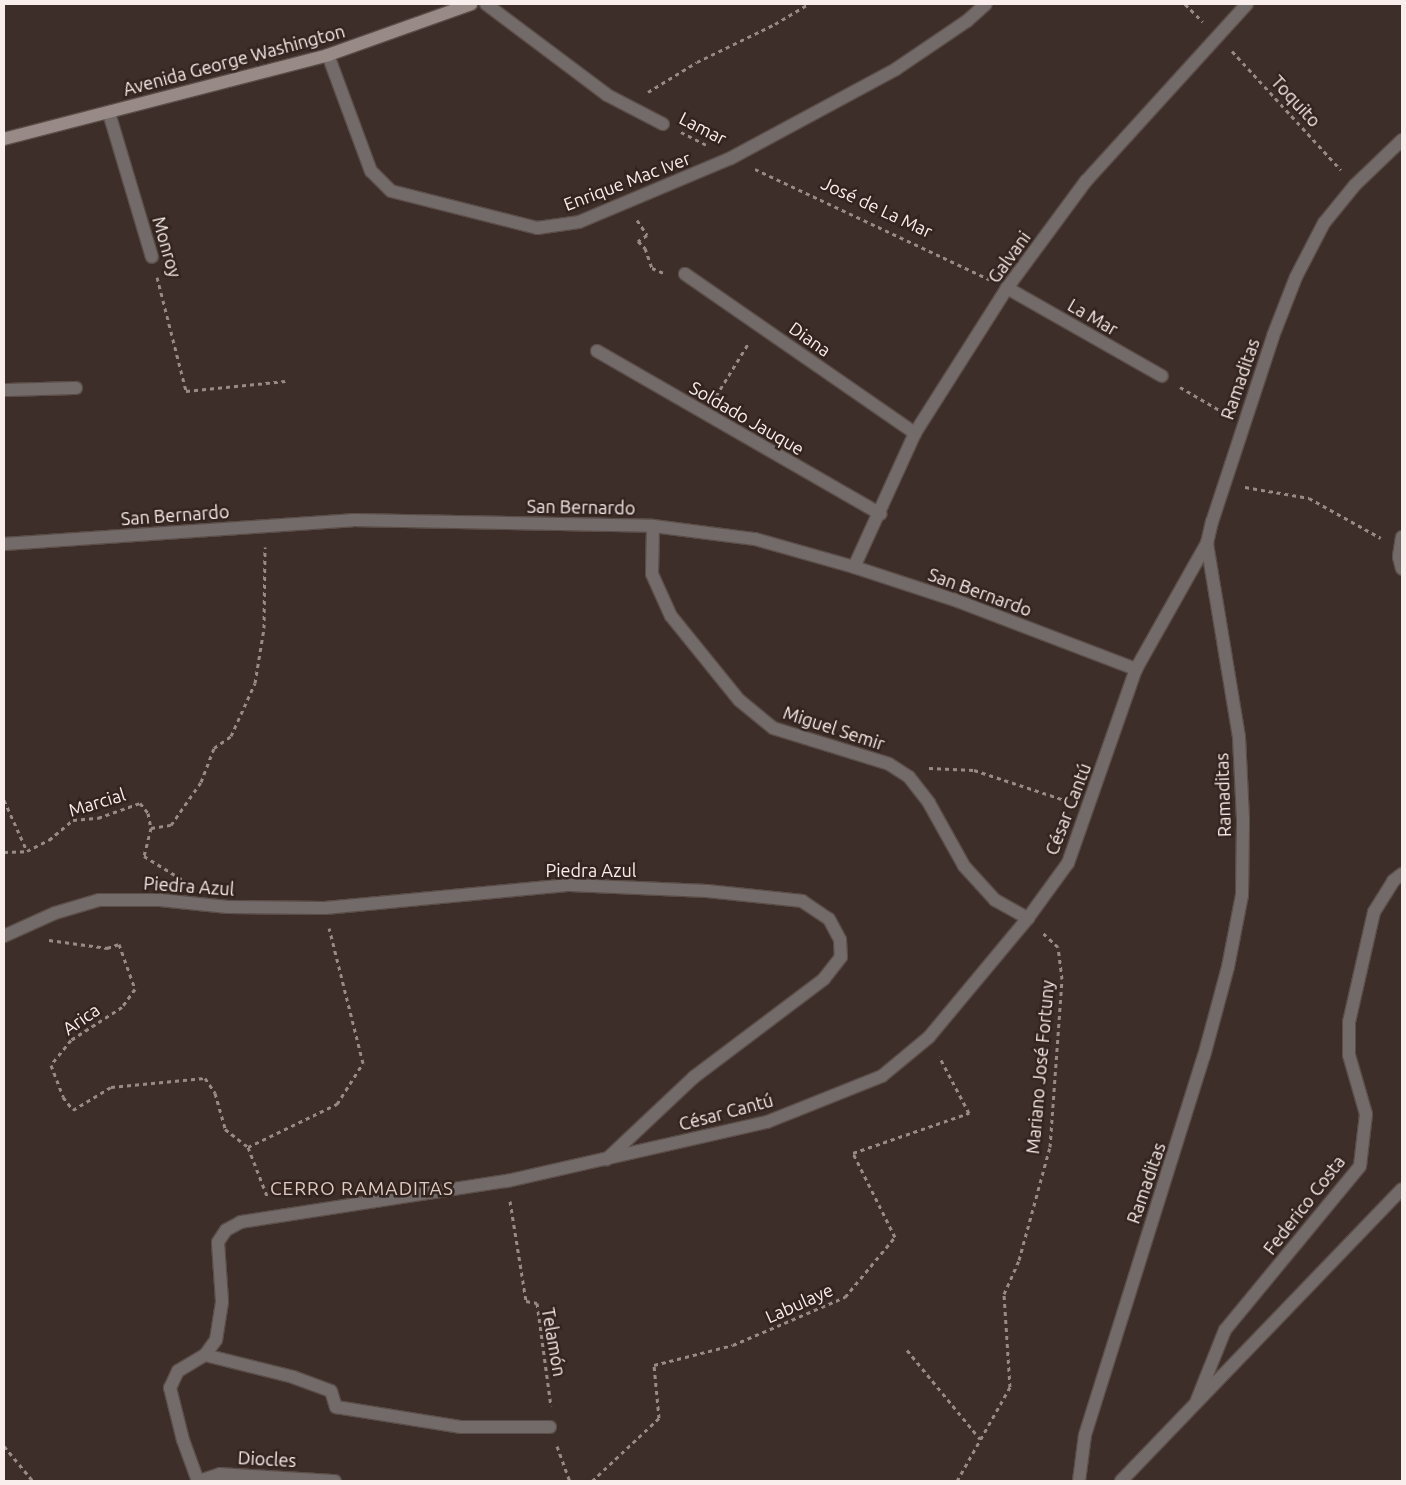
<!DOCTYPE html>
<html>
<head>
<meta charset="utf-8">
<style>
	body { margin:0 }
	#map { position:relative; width:1406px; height:1485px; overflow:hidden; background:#3d2e29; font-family:Ubuntu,sans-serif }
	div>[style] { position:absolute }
	.path>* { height:3px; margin-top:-1.5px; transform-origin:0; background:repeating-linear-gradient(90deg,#988a86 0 4px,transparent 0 8px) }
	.roads { filter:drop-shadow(1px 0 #5b4d48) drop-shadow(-1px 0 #5b4d48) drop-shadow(0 1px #5b4d48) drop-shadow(0 -1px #5b4d48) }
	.pedestrian>* { height:12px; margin:-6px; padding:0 6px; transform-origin:6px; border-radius:6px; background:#736b69 }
	.minor>* { height:12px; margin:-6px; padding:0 6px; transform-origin:6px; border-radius:6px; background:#736b69 }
	.tertiary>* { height:12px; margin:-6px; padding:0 6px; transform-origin:6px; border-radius:6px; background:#736b69 }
	.secondary>* { height:12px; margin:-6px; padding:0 6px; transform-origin:6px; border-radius:6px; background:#988b87 }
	span { translate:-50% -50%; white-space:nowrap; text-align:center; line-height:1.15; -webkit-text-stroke:5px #33241f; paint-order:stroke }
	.street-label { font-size:18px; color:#f9eeeb }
	.neighbourhood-label { font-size:19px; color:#dec9c3; letter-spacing:1px }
	.frame { position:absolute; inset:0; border:5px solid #f9eeeb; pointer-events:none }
</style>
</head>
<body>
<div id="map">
	<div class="path">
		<div style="left:1185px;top:4px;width:25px;rotate:45deg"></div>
		<div style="left:1232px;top:51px;width:161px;rotate:47.5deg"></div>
		<div style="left:648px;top:92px;width:57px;rotate:-31.5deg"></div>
		<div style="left:697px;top:62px;width:87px;rotate:-26deg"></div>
		<div style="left:775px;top:24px;width:39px;rotate:-31deg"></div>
		<div style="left:681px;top:132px;width:28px;rotate:27deg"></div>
		<div style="left:755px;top:169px;width:259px;rotate:25.2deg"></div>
		<div style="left:637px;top:220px;width:18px;rotate:56deg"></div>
		<div style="left:647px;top:235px;width:11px;rotate:146deg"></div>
		<div style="left:638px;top:241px;width:10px;rotate:45deg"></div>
		<div style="left:645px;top:248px;width:21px;rotate:71deg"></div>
		<div style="left:652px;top:268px;width:13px;rotate:23deg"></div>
		<div style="left:157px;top:277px;width:118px;rotate:75.7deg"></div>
		<div style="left:186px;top:391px;width:100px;rotate:-5.7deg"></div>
		<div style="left:1180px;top:387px;width:53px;rotate:30.4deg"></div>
		<div style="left:716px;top:396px;width:61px;rotate:-58.4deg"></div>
		<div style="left:1245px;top:487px;width:65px;rotate:9.8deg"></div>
		<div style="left:1309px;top:498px;width:82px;rotate:29.1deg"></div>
		<div style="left:929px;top:768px;width:45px;rotate:2.5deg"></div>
		<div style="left:974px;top:770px;width:99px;rotate:18.3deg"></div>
		<div style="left:4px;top:800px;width:56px;rotate:65.7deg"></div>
		<div style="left:151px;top:828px;width:20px;rotate:-9deg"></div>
		<div style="left:171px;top:825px;width:52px;rotate:-55.1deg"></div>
		<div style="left:201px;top:782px;width:36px;rotate:-69deg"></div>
		<div style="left:214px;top:748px;width:21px;rotate:-35deg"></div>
		<div style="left:231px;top:736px;width:58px;rotate:-65.6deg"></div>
		<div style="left:255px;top:683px;width:56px;rotate:-80.7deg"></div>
		<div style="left:264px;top:628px;width:81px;rotate:-89.3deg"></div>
		<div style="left:4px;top:852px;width:23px;rotate:-2deg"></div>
		<div style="left:27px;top:851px;width:25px;rotate:-27deg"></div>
		<div style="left:49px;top:840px;width:31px;rotate:-40deg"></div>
		<div style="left:73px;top:820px;width:25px;rotate:-5deg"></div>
		<div style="left:98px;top:818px;width:45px;rotate:-19.7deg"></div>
		<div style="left:140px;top:803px;width:13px;rotate:51deg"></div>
		<div style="left:148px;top:813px;width:15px;rotate:79deg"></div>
		<div style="left:151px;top:828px;width:29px;rotate:104deg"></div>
		<div style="left:144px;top:856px;width:46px;rotate:31.6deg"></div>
		<div style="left:49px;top:940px;width:59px;rotate:7.9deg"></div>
		<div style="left:107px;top:948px;width:13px;rotate:-18deg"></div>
		<div style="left:119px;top:944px;width:48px;rotate:70.4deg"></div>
		<div style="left:135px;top:989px;width:22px;rotate:126deg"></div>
		<div style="left:122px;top:1007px;width:61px;rotate:147.1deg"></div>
		<div style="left:71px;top:1040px;width:32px;rotate:129deg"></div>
		<div style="left:51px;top:1065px;width:34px;rotate:69deg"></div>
		<div style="left:63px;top:1097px;width:16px;rotate:52deg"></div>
		<div style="left:73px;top:1110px;width:44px;rotate:-31.2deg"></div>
		<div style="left:111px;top:1087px;width:94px;rotate:-5.5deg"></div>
		<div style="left:205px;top:1078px;width:18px;rotate:56deg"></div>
		<div style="left:215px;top:1093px;width:37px;rotate:74deg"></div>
		<div style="left:225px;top:1129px;width:29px;rotate:38deg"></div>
		<div style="left:248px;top:1147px;width:53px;rotate:68.8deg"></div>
		<div style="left:248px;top:1147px;width:99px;rotate:-25.8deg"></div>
		<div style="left:337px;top:1104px;width:49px;rotate:-57.6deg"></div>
		<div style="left:363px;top:1063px;width:139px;rotate:-104.1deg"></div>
		<div style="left:510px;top:1201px;width:101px;rotate:80.9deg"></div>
		<div style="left:526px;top:1301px;width:11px;rotate:10deg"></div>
		<div style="left:537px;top:1303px;width:104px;rotate:82.3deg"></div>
		<div style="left:907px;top:1350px;width:115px;rotate:50.6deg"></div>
		<div style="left:4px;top:1446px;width:45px;rotate:50.4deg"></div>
		<div style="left:557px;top:1446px;width:37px;rotate:70deg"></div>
		<div style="left:592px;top:1481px;width:92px;rotate:-43.2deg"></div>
		<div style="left:659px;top:1418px;width:53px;rotate:-95.4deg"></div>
		<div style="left:654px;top:1365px;width:81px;rotate:-14.2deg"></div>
		<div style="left:733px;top:1345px;width:122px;rotate:-23.2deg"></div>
		<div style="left:845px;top:1297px;width:78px;rotate:-50.2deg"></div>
		<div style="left:895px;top:1237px;width:94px;rotate:-116.6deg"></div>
		<div style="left:853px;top:1153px;width:123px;rotate:-19deg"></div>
		<div style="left:969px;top:1113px;width:64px;rotate:-117.8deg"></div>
		<div style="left:752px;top:1481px;width:22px"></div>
		<div style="left:957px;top:1481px;width:108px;rotate:-60.6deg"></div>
		<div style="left:1010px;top:1387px;width:93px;rotate:-93.7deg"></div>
		<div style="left:1004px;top:1294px;width:37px;rotate:-66deg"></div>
		<div style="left:1019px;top:1260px;width:117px;rotate:-74.7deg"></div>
		<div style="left:1050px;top:1147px;width:168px;rotate:-85.9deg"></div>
		<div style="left:1062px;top:979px;width:32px;rotate:-97deg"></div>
		<div style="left:1058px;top:947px;width:21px;rotate:-137deg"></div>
	</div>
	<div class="roads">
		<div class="pedestrian">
			<div style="left:205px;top:1355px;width:91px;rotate:14deg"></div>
			<div style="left:293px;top:1377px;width:40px;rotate:20.2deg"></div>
			<div style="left:331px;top:1391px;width:17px;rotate:73deg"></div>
			<div style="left:336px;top:1407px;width:127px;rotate:9.1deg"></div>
			<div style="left:461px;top:1427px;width:89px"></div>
		</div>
		<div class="minor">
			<div style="left:486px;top:4px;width:151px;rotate:36.9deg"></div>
			<div style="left:607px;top:95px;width:63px;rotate:27.4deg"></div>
			<div style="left:328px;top:55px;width:124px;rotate:69.7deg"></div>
			<div style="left:371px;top:171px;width:28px;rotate:45deg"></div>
			<div style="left:391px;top:191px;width:151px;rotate:14.2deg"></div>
			<div style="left:537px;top:228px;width:42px;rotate:-8.1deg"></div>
			<div style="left:579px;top:222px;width:165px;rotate:-22.8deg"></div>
			<div style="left:731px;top:158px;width:187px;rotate:-28.3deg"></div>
			<div style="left:896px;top:69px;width:86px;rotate:-34.1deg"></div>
			<div style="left:967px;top:21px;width:25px;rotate:-42deg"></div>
			<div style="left:109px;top:113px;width:150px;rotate:73.4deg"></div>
			<div style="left:685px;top:274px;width:280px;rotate:34.7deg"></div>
			<div style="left:1007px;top:288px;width:178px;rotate:29.6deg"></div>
			<div style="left:597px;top:351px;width:327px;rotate:29.9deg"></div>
			<div style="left:4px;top:390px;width:72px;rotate:-1.6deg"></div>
			<div style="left:653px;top:526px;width:48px;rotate:91.2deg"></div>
			<div style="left:652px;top:574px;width:46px;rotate:65.7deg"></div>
			<div style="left:671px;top:616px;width:108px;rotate:51deg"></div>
			<div style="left:739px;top:700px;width:44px;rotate:39.5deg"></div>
			<div style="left:773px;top:728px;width:121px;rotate:17.2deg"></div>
			<div style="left:889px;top:764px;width:24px;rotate:33deg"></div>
			<div style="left:909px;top:777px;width:33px;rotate:52deg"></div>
			<div style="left:929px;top:803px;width:72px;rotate:60.9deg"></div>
			<div style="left:964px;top:866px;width:46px;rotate:47.6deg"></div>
			<div style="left:995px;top:900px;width:38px;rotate:29deg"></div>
			<div style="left:1402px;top:537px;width:20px;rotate:99deg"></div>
			<div style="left:1399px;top:557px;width:12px;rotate:76deg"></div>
			<div style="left:4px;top:544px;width:349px;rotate:-3.9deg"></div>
			<div style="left:352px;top:520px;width:301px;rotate:1.1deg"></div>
			<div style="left:653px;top:526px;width:103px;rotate:7.3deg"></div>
			<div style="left:755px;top:539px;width:103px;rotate:15.8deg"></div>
			<div style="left:854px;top:567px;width:106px;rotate:18.1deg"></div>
			<div style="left:955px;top:600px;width:194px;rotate:20.9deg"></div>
			<div style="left:854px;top:567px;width:147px;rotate:-65.5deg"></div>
			<div style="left:915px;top:433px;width:172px;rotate:-57.6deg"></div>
			<div style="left:1007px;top:288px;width:133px;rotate:-53.6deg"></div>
			<div style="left:1086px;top:181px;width:239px;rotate:-47.7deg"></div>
			<div style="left:4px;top:936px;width:56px;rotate:-24.3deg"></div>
			<div style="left:55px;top:913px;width:46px;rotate:-16.5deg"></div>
			<div style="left:99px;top:900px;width:61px"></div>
			<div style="left:160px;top:900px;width:68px;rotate:5.9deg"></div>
			<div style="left:228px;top:907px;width:97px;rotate:0.6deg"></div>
			<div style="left:325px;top:908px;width:246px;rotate:-5.4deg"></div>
			<div style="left:570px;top:885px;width:137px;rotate:2.5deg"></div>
			<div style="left:707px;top:891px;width:96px;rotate:6deg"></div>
			<div style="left:802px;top:901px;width:32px;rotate:34deg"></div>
			<div style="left:829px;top:919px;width:24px;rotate:62deg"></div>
			<div style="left:840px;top:940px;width:17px;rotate:87deg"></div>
			<div style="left:841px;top:957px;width:28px;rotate:128deg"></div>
			<div style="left:824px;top:979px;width:163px;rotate:143deg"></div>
			<div style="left:694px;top:1077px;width:120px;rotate:136.7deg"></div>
			<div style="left:1197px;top:1400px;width:75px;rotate:-68.2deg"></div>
			<div style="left:1225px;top:1330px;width:212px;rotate:-50.5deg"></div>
			<div style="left:1360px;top:1166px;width:52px;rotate:-83.4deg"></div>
			<div style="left:1366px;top:1114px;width:61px;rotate:-106.1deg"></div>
			<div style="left:1349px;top:1055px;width:33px;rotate:-90deg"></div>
			<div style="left:1349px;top:1022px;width:113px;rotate:-77.2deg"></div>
			<div style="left:1374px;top:912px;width:36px;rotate:-58deg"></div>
			<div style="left:1393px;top:881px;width:11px;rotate:-38deg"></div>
			<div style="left:198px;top:1481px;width:44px;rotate:-110.1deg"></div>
			<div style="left:183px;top:1440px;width:54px;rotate:-104deg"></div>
			<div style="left:170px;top:1388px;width:19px;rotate:-65deg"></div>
			<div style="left:178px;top:1371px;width:31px;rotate:-31deg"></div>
			<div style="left:205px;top:1355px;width:19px;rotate:-54deg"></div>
			<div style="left:216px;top:1340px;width:39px;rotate:-81deg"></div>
			<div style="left:222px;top:1301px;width:59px;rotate:-93.9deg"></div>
			<div style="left:218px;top:1242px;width:14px;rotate:-56deg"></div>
			<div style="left:226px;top:1230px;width:17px;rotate:-28deg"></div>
			<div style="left:241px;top:1222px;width:269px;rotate:-8.8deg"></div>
			<div style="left:507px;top:1181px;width:267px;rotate:-12.8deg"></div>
			<div style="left:767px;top:1122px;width:124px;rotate:-21.8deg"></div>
			<div style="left:882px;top:1076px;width:61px;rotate:-39.7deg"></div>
			<div style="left:929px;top:1037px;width:155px;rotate:-50.2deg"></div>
			<div style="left:1028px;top:918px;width:68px;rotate:-54deg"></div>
			<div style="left:1068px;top:863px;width:206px;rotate:-70.7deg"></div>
			<div style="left:1136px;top:669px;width:145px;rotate:-60.6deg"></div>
			<div style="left:199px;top:1481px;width:22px;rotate:-18deg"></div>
			<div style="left:220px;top:1474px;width:115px;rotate:3.5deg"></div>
		</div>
		<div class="tertiary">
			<div style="left:1079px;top:1481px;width:46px;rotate:-82.6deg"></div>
			<div style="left:1085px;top:1435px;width:397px;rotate:-72.6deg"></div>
			<div style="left:1204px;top:1056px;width:92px;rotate:-74.9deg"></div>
			<div style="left:1228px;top:967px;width:73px;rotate:-79deg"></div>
			<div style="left:1242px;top:895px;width:76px;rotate:-89.2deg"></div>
			<div style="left:1243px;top:819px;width:82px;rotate:-92.8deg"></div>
			<div style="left:1239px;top:737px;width:197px;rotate:-99.4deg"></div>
			<div style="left:1207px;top:543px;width:22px;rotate:-77deg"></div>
			<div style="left:1212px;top:522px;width:196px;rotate:-71.8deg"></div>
			<div style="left:1273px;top:336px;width:63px;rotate:-68.7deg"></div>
			<div style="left:1296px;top:277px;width:61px;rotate:-62.6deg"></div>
			<div style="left:1324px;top:223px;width:49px;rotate:-50.8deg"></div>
			<div style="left:1355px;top:185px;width:65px;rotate:-43.8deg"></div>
			<div style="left:1121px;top:1481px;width:405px;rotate:-46.1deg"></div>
		</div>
		<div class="secondary">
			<div style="left:4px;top:139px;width:335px;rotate:-14.5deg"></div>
			<div style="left:328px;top:55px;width:152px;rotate:-19.6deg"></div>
		</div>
	</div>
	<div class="street-label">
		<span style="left:234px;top:60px;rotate:-15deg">Avenida George Washington</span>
		<span style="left:1296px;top:101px;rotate:47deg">Toquito</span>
		<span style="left:703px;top:128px;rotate:27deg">Lamar</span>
		<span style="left:627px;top:181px;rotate:-21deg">Enrique Mac Iver</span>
		<span style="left:877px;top:207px;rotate:25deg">José de La Mar</span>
		<span style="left:167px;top:247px;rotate:74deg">Monroy</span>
		<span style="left:1009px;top:257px;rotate:-54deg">Galvani</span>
		<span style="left:1093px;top:317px;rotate:30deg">La Mar</span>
		<span style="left:810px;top:339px;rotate:35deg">Diana</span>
		<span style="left:1240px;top:379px;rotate:-71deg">Ramaditas</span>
		<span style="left:747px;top:418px;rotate:30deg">Soldado Jauque</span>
		<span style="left:581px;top:507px;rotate:1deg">San Bernardo</span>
		<span style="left:175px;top:515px;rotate:-4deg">San Bernardo</span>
		<span style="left:980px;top:592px;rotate:20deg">San Bernardo</span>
		<span style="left:834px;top:728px;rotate:18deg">Miguel Semir</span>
		<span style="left:1223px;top:795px;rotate:-92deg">Ramaditas</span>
		<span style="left:97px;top:802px;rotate:-17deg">Marcial</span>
		<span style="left:1068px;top:809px;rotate:-69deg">César Cantú</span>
		<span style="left:591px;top:870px">Piedra Azul</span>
		<span style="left:189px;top:886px;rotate:4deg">Piedra Azul</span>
		<span style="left:81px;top:1019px;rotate:-35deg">Arica</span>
		<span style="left:1040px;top:1067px;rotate:-85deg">Mariano José Fortuny</span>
		<span style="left:726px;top:1112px;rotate:-15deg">César Cantú</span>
		<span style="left:1146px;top:1183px;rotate:-71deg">Ramaditas</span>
		<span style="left:1304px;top:1205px;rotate:-52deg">Federico Costa</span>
		<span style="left:799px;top:1303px;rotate:-24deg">Labulaye</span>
		<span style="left:554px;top:1342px;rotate:80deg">Telamón</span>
		<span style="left:267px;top:1459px;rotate:3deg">Diocles</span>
	</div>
	<div class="neighbourhood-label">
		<span style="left:362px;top:1189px">CERRO RAMADITAS</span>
	</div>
	<div class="frame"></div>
</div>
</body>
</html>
